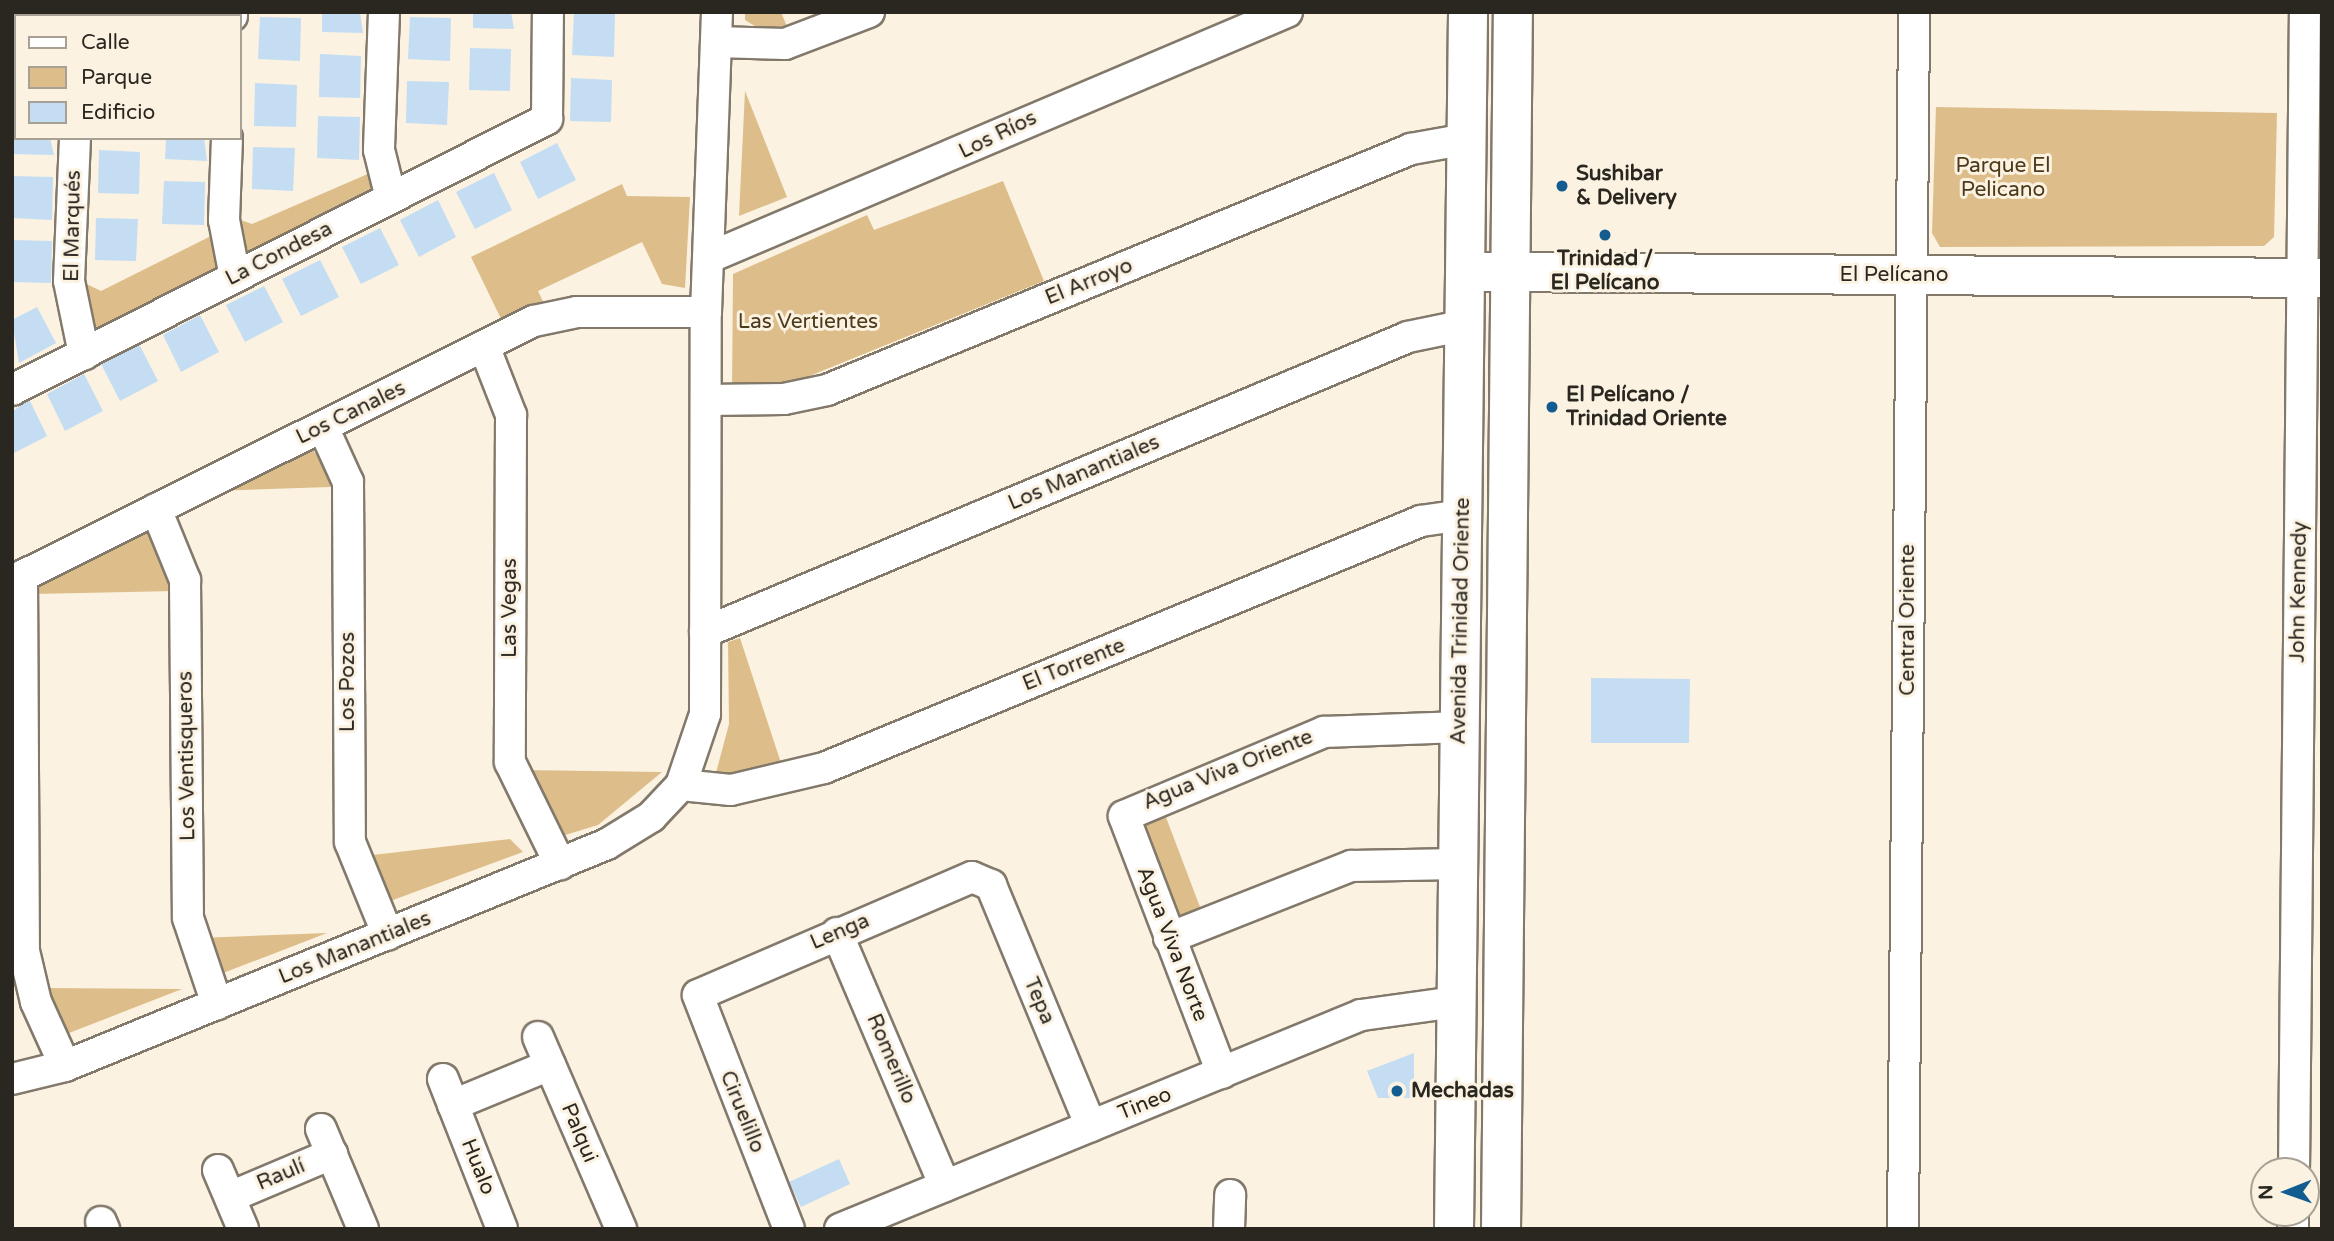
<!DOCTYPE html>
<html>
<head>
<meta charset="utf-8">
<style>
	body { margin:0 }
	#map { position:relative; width:2334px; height:1241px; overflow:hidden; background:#fbf2e2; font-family:"Varela Round",sans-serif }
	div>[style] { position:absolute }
	.green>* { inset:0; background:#ddbe8a }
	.building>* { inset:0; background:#c4ddf3 }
	.roads { filter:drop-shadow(2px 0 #82796b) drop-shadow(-2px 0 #82796b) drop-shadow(0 2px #82796b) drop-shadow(0 -2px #82796b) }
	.street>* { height:30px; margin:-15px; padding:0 15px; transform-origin:15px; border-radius:15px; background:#fff }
	.secondary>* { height:38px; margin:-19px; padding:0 19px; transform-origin:19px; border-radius:19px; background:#fff }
	.dots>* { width:19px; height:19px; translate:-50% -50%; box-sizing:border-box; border:4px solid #fbf2e2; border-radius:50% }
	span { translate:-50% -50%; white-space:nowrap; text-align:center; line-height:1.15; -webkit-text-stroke:6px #fbf2e2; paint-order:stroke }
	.street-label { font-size:21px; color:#2a2620 }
	.park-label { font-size:21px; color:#4c3a1b }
	.poi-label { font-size:21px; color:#2a2620; font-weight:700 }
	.left { translate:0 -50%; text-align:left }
	.frame { position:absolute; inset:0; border:14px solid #2a2620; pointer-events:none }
	.legend { position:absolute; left:14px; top:14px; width:228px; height:126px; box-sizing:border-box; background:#fbf2e2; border:2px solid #a7a094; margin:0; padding:9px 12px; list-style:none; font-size:21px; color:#2a2620 }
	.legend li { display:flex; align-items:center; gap:14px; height:35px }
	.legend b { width:35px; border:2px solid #a7a094 }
	.north { position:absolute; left:2250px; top:1157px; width:70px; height:70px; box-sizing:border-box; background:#fbf2e2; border:2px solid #a7a094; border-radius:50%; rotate:269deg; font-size:19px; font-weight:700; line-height:28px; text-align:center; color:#2a2620 }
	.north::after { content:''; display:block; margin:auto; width:24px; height:32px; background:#125c90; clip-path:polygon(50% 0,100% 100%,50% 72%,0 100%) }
</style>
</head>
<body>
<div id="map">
	<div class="green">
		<div style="clip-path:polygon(745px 12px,781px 12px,788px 29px,758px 28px,745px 20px)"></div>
		<div style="clip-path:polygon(745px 91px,787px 197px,739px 216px)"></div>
		<div style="clip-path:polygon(1936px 107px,2277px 113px,2274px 237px,2264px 246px,1940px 247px,1932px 233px)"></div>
		<div style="clip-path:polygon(370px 173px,379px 196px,254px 260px,239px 254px,229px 216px,252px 224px)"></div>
		<div style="clip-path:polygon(1003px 181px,1044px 281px,802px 379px,732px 390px,733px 274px,867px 215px,874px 230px)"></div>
		<div style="clip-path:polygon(622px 184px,627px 196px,690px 197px,685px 288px,662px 284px,642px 242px,538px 291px,546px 308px,505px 327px,471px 257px)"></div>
		<div style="clip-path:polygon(219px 232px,219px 281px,94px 339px,76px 279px,101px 291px)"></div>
		<div style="clip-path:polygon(311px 447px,331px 477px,330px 487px,214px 491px)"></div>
		<div style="clip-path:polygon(141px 526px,153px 531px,176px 591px,33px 594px,34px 580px)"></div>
		<div style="clip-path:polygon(740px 638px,781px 763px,713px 784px,729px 724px,728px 642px)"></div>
		<div style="clip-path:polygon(523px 770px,662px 772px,598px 825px,562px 836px)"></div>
		<div style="clip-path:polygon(1161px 804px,1203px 915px,1178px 924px,1138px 816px)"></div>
		<div style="clip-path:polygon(510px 839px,523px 852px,385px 903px,364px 856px)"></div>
		<div style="clip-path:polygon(327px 933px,218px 975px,199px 938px)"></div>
		<div style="clip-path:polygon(42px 988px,182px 989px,64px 1035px)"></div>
	</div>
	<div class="building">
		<div style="clip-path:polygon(16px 12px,58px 12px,16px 16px)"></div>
		<div style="clip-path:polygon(169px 12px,207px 12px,169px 16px)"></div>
		<div style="clip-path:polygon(322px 12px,360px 12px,363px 33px,322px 32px)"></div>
		<div style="clip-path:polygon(473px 12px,511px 12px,514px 29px,473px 28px)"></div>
		<div style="clip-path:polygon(574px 13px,615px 14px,614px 57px,572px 55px)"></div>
		<div style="clip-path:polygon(260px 17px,301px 18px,300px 61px,258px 59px)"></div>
		<div style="clip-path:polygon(410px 17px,451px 18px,450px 61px,408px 59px)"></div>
		<div style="clip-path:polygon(470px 48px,511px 49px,510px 91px,469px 90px)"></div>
		<div style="clip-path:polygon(320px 54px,361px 56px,360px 98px,319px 97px)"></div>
		<div style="clip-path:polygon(571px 78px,612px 80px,611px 122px,570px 121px)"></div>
		<div style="clip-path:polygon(407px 81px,449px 82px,447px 125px,406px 123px)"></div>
		<div style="clip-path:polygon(255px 83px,297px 85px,296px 127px,254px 126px)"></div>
		<div style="clip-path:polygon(13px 111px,16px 138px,50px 138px,54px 155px,12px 154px)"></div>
		<div style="clip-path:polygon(318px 116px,360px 117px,359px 160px,317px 158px)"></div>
		<div style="clip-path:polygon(166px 138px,204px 138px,207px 161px,165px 159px)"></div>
		<div style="clip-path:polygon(557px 143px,576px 180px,538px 199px,520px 162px)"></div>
		<div style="clip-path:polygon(253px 147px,295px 148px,293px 191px,252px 189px)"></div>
		<div style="clip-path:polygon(99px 150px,140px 152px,139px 194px,98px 193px)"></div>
		<div style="clip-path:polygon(494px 173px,512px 210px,475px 229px,456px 192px)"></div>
		<div style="clip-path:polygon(12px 176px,53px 177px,52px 220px,12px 218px)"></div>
		<div style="clip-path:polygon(164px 181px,205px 182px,204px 225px,162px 224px)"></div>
		<div style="clip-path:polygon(438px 200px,456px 237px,419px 257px,400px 220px)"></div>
		<div style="clip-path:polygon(96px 218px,138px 219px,136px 261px,95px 260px)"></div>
		<div style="clip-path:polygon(380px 228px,399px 265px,361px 284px,342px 247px)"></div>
		<div style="clip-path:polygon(12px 240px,52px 241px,51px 283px,12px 282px)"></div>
		<div style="clip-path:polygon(320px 260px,339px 297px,301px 316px,282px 279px)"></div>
		<div style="clip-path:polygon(264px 286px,283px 322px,245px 342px,226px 305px)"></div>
		<div style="clip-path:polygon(37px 307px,56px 343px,19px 363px,12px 320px)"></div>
		<div style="clip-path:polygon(200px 315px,219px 352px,181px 372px,163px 335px)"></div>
		<div style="clip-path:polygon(139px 344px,158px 381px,120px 401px,101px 364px)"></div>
		<div style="clip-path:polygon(84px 374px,103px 411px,65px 431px,47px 394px)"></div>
		<div style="clip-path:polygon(29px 399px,47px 436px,12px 454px,12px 412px)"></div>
		<div style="clip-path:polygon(1591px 678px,1690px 679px,1689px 743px,1591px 743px)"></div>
		<div style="clip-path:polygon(1414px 1053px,1414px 1098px,1378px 1098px,1367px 1071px)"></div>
		<div style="clip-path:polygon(839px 1159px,850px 1184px,801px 1207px,789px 1182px)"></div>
	</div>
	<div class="roads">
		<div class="street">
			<div style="left:384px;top:12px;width:138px;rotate:92.1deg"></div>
			<div style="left:379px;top:150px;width:49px;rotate:76deg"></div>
			<div style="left:79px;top:16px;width:4px;rotate:-90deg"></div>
			<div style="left:232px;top:16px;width:4px;rotate:-90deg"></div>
			<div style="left:716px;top:42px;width:69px;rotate:1.7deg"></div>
			<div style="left:785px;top:44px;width:90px;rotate:-20.9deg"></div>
			<div style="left:75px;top:138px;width:143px;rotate:92.4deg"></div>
			<div style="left:69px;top:281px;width:75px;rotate:78.4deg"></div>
			<div style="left:227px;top:138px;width:82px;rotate:92.1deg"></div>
			<div style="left:224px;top:220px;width:58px;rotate:79.1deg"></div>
			<div style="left:708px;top:258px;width:629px;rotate:-23.02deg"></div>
			<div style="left:484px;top:346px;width:74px;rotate:68.6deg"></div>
			<div style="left:511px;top:415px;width:347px;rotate:90.2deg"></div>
			<div style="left:510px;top:762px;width:114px;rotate:63.9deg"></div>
			<div style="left:12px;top:390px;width:600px;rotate:-26.86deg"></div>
			<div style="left:547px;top:119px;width:107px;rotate:-89.5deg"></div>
			<div style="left:706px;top:400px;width:78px;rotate:-0.7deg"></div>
			<div style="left:784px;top:399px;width:44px;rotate:-11.8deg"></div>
			<div style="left:827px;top:390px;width:632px;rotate:-22.42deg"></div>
			<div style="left:1411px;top:149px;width:57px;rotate:-10.1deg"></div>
			<div style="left:323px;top:427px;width:60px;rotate:65.6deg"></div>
			<div style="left:348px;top:482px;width:360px;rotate:89.7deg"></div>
			<div style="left:350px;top:842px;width:100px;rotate:67.8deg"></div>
			<div style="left:156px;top:509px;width:77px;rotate:67.8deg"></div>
			<div style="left:185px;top:580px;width:338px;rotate:89.5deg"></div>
			<div style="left:188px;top:918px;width:91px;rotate:71.4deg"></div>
			<div style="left:22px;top:576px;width:375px;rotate:89.7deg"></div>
			<div style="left:24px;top:951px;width:52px;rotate:76.8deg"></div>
			<div style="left:36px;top:1002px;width:70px;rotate:65.6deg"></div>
			<div style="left:12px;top:581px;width:583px;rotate:-26.48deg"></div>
			<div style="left:534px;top:321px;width:44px;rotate:-11.8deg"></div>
			<div style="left:577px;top:312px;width:129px"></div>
			<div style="left:705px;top:632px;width:762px;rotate:-22.76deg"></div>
			<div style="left:1408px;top:337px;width:59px;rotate:-11.7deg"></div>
			<div style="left:681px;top:785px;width:50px;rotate:5.7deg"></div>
			<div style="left:731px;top:790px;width:96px;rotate:-13.3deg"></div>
			<div style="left:824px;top:768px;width:646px;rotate:-22.48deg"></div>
			<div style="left:1421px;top:521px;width:42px;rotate:-8.1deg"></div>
			<div style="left:837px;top:933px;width:275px;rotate:66.9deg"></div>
			<div style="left:1169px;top:938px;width:196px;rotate:-21.6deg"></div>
			<div style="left:1351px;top:866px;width:107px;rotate:-1.1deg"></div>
			<div style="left:538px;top:1037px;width:209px;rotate:66.6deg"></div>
			<div style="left:1222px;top:1073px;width:275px;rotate:-110.9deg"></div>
			<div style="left:1124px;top:816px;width:217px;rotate:-22.8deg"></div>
			<div style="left:1324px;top:732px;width:136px;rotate:-2.1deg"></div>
			<div style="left:12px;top:1079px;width:55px;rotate:-13.8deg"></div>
			<div style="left:65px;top:1066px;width:586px;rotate:-22.27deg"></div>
			<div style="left:607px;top:844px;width:52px;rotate:-31.5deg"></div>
			<div style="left:651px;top:817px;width:44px;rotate:-46.8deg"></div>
			<div style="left:681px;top:785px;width:75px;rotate:-71.3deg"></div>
			<div style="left:705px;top:714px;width:402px;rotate:-89.9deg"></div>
			<div style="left:706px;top:312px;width:300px;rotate:-87.9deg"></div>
			<div style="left:443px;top:1079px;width:161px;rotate:68.5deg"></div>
			<div style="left:453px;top:1105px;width:105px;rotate:-22.4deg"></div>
			<div style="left:321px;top:1129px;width:108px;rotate:67.2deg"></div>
			<div style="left:218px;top:1170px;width:64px;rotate:67deg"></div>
			<div style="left:2294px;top:1171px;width:1159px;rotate:-89.46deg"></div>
			<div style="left:230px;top:1197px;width:111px;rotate:-22.9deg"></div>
			<div style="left:101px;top:1222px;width:8px;rotate:67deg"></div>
			<div style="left:789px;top:1229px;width:251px;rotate:-111.3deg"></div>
			<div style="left:698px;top:995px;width:298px;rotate:-23.3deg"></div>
			<div style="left:972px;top:877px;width:21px;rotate:23deg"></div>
			<div style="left:991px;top:885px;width:261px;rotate:67.5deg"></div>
			<div style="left:840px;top:1229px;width:563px;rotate:-22.33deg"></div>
			<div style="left:1361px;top:1015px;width:96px;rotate:-7.8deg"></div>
			<div style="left:1229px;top:1229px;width:34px;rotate:-88deg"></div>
			<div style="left:1903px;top:1229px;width:1217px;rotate:-89.48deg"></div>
			<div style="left:2293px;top:1229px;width:16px;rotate:-90deg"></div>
		</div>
		<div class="secondary">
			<div style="left:1484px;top:272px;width:838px;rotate:0.41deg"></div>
			<div style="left:1454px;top:1229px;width:1217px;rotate:-89.34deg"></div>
			<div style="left:1501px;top:1229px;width:1217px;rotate:-89.44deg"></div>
		</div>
	</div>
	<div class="dots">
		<div style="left:1562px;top:186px;background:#125c90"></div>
		<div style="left:1605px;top:235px;background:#125c90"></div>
		<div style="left:1552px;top:407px;background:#125c90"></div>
		<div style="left:1397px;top:1091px;background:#125c90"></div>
	</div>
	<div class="street-label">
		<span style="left:998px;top:135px;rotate:-26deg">Los Ríos</span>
		<span style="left:73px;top:226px;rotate:-89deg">El Marqués</span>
		<span style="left:279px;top:254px;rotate:-27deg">La Condesa</span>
		<span style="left:1894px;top:275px">El Pelícano</span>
		<span style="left:1089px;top:282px;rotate:-22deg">El Arroyo</span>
		<span style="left:351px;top:413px;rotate:-26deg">Los Canales</span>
		<span style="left:1084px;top:473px;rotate:-23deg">Los Manantiales</span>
		<span style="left:2299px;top:592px;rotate:-89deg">John Kennedy</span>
		<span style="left:510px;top:608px;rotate:-90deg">Las Vegas</span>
		<span style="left:1908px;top:620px;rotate:-90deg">Central Oriente</span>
		<span style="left:1461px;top:621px;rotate:-89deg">Avenida Trinidad Oriente</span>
		<span style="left:1074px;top:665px;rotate:-22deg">El Torrente</span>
		<span style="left:348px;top:682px;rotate:-90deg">Los Pozos</span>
		<span style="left:187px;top:756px;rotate:-91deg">Los Ventisqueros</span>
		<span style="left:1228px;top:770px;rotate:-22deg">Agua Viva Oriente</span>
		<span style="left:840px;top:932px;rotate:-23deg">Lenga</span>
		<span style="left:1172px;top:944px;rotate:69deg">Agua Viva Norte</span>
		<span style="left:355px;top:948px;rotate:-22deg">Los Manantiales</span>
		<span style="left:1039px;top:1001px;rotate:67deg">Tepa</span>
		<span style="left:891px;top:1059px;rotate:67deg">Romerillo</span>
		<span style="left:1145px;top:1104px;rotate:-22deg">Tineo</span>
		<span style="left:742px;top:1112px;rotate:68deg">Ciruelillo</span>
		<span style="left:579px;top:1133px;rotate:67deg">Palqui</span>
		<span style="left:478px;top:1167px;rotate:68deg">Hualo</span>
		<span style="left:281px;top:1175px;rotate:-23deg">Raulí</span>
	</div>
	<div class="park-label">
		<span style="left:2003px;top:178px">Parque El<br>Pelicano</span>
		<span style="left:808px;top:322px">Las Vertientes</span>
	</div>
	<div class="poi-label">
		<span class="left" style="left:1576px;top:186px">Sushibar<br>&amp; Delivery</span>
		<span style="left:1605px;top:271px">Trinidad /<br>El Pelícano</span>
		<span class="left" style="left:1566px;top:407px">El Pelícano /<br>Trinidad Oriente</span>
		<span class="left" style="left:1411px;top:1091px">Mechadas</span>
	</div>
	<div class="frame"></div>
	<ul class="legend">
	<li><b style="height:9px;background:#fff"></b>Calle</li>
	<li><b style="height:19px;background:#ddbe8a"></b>Parque</li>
	<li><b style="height:19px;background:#c4ddf3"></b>Edificio</li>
	</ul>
	<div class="north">N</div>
</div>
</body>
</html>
